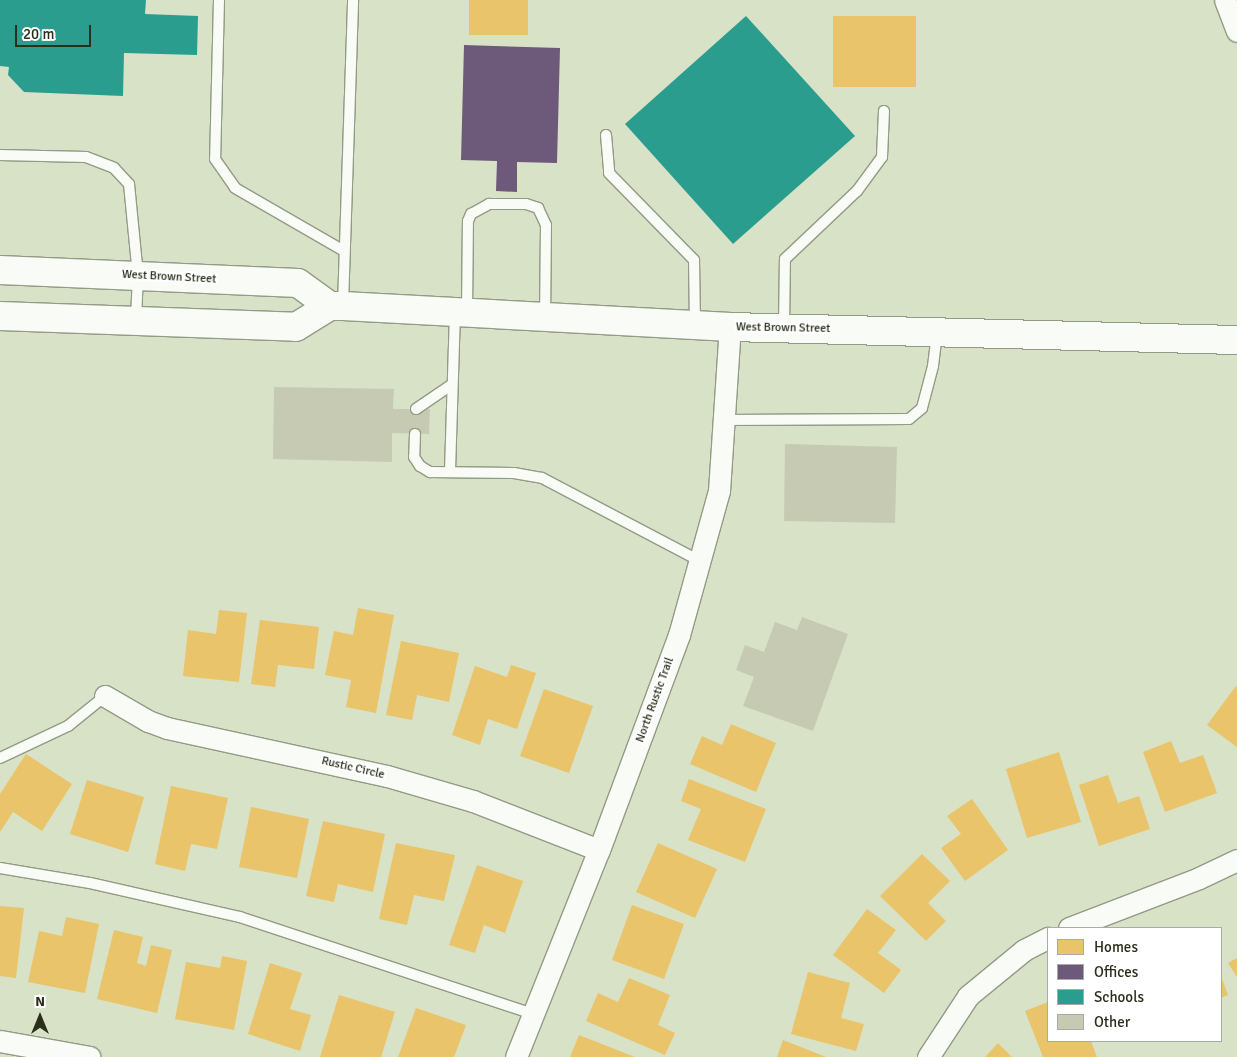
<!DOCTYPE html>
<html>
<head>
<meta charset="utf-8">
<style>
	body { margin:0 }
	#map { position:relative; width:1237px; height:1057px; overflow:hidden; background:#d8e2c6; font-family:Signika,sans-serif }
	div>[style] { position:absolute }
	.homes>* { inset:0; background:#e9c46a }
	.offices>* { inset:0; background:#6d597a }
	.schools>* { inset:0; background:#2a9d8f }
	.building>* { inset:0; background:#c6cab3 }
	.roads { filter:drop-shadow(1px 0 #939a85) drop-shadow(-1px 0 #939a85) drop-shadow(0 1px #939a85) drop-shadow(0 -1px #939a85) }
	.lane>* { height:10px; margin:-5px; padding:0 5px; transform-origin:5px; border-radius:5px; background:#f9fbf6 }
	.street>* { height:21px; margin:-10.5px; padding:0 10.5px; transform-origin:10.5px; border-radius:10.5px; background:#f9fbf6 }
	.secondary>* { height:28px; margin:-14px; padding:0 14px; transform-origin:14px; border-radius:14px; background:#f9fbf6 }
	span { translate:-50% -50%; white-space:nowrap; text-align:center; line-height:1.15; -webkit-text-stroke:5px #fff; paint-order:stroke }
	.street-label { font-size:12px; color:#292f1b }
	.legend { position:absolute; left:1047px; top:927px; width:175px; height:115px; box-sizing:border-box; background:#fff; border:1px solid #a9aca4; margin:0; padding:6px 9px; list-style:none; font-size:15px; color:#292f1b }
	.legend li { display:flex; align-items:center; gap:10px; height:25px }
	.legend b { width:25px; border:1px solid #a9aca4 }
	.north { position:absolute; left:15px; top:992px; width:50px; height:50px; -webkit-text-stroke:4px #fff; paint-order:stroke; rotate:0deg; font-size:14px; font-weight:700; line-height:20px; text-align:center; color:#292f1b }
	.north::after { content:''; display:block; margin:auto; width:18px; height:22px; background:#292f1b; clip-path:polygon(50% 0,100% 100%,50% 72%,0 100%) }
	.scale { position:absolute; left:15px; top:25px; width:76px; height:22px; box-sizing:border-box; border:2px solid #292f1b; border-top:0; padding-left:6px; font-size:15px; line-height:18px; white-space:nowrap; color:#292f1b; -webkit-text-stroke:4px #fff; paint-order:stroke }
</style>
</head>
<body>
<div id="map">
	<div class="homes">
		<div style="clip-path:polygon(469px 0,528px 0,528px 35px,469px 35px)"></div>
		<div style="clip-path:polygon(833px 16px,916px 16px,916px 87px,833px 87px)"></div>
		<div style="clip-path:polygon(358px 608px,394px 615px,376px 713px,346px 707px,351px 680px,325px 675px,334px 631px,353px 635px)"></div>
		<div style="clip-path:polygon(219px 610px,247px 613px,239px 682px,183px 676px,188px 630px,216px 634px)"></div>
		<div style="clip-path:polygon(260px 620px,319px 627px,314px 669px,278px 665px,275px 687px,251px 684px)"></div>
		<div style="clip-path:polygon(401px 641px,459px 653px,449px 702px,417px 695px,412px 720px,386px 715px)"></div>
		<div style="clip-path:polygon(511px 665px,536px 673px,517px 729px,488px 719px,480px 745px,452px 735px,475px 666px,507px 677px)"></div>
		<div style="clip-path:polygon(1236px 686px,1237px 687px,1237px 747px,1207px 725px)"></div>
		<div style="clip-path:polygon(544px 689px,593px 706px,569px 773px,520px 756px)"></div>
		<div style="clip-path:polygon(731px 724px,776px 743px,756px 792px,690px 764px,702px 736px,722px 745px)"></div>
		<div style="clip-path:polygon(1171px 741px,1180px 763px,1203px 755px,1217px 793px,1165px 812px,1143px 752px)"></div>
		<div style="clip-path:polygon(1059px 752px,1081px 822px,1027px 838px,1006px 769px)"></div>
		<div style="clip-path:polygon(26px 754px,72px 784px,42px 831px,13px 812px,0 832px,0 794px)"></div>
		<div style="clip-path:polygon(1108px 775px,1118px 803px,1139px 796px,1150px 829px,1099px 846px,1079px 785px)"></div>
		<div style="clip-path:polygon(689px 779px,766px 809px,745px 862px,688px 840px,701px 809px,681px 801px)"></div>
		<div style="clip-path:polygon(87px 780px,144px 797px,128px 852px,70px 834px)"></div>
		<div style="clip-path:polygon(171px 786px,228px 798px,217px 849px,191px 844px,185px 871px,155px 864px)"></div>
		<div style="clip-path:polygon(972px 799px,1008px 850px,965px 881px,941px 848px,961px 834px,947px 816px)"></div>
		<div style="clip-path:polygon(251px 807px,309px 819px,297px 878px,239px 867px)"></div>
		<div style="clip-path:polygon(323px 821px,385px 834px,373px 892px,338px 884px,334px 902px,306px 896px)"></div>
		<div style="clip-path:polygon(396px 843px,455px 855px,444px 901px,414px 895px,407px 925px,379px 919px)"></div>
		<div style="clip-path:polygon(658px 843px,717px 869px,695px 918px,636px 892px)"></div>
		<div style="clip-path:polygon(922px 854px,950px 881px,928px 903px,946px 921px,926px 941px,880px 896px)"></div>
		<div style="clip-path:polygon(477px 865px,523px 881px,505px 933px,484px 925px,475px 953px,449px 945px)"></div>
		<div style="clip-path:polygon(632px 905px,684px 924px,664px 979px,612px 960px)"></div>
		<div style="clip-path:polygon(0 906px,24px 908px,16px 978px,0 976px)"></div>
		<div style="clip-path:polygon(867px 909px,896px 930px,878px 953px,901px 970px,884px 993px,833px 955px)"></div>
		<div style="clip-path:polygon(66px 917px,99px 924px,85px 993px,28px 982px,39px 931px,62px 936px)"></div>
		<div style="clip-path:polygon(114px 930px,143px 937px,137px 963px,146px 966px,151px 945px,172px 950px,157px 1013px,97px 999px)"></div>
		<div style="clip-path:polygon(222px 956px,247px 961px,234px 1030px,175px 1019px,186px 962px,220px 968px)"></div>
		<div style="clip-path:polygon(1237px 958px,1237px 977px,1228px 963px)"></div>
		<div style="clip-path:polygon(270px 963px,302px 973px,290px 1009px,311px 1015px,300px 1051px,248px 1034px)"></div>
		<div style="clip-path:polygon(808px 972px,850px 983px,841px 1018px,864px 1024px,856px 1051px,791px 1034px)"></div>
		<div style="clip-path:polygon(1221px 976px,1228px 995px,1221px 998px)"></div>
		<div style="clip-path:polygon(629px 978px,670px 995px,658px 1025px,675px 1033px,665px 1055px,586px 1021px,598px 993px,618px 1002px)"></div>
		<div style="clip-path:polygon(339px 995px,395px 1012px,381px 1057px,320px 1057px)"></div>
		<div style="clip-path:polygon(1048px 1002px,1048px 1041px,1091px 1041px,1097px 1057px,1043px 1057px,1025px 1011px)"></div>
		<div style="clip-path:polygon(416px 1008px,466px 1025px,454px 1057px,398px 1057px)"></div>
		<div style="clip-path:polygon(579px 1035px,635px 1057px,570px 1057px)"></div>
		<div style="clip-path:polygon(783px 1040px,826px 1057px,777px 1057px)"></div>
		<div style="clip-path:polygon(998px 1043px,1012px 1057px,985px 1057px)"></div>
	</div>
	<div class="offices">
		<div style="clip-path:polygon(464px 45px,560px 48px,557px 163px,517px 162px,517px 192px,496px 191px,497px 161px,461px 160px)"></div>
	</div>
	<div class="schools">
		<div style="clip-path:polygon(0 0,146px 0,145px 14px,198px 16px,197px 55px,124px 53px,123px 96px,24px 92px,8px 75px,9px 67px,0 66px)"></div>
		<div style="clip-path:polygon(746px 16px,855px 136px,733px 244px,625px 124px)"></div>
	</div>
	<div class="building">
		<div style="clip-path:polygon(274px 387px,394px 389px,393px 409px,430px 409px,429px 434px,392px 433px,392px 462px,273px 459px)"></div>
		<div style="clip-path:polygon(785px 444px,897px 447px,895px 523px,784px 521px)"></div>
		<div style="clip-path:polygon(802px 617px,848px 634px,813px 731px,743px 706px,754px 677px,736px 670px,745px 645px,764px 652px,775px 622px,797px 630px)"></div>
	</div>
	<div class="roads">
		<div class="lane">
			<div style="left:219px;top:0;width:159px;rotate:91.4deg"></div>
			<div style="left:215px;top:159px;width:35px;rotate:55deg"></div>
			<div style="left:235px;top:188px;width:126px;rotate:30deg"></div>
			<div style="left:606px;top:135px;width:38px;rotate:85deg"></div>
			<div style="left:609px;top:173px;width:122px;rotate:45.7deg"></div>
			<div style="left:694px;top:260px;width:64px;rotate:89.1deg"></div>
			<div style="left:0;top:155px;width:86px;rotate:1.3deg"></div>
			<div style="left:86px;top:157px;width:30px;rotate:21deg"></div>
			<div style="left:114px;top:168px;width:22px;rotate:47deg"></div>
			<div style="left:129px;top:184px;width:91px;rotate:84.4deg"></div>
			<div style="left:138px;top:275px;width:44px;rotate:92.6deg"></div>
			<div style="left:343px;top:305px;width:305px;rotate:-88.1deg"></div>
			<div style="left:467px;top:312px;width:91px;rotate:-89.4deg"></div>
			<div style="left:468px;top:221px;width:8px;rotate:-67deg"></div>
			<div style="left:471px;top:214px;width:21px;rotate:-29deg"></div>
			<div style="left:489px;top:204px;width:37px"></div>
			<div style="left:526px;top:204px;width:13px;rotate:18deg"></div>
			<div style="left:538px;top:208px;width:19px;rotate:65deg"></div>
			<div style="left:546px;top:225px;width:90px;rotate:90.6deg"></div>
			<div style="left:784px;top:327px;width:68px;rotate:-89.2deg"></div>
			<div style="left:785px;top:259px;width:99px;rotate:-43.4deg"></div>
			<div style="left:857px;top:191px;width:42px;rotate:-53.7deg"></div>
			<div style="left:882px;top:157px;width:46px;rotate:-87.5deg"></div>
			<div style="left:416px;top:409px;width:42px;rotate:-34.4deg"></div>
			<div style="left:724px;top:420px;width:185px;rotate:-0.3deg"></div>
			<div style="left:909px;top:419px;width:17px;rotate:-40deg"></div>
			<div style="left:922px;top:408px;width:43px;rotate:-75.3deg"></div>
			<div style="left:933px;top:366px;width:33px;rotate:-83deg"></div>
			<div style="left:415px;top:434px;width:23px;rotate:92deg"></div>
			<div style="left:414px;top:457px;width:11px;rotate:56deg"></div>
			<div style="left:420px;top:466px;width:12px;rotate:31deg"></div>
			<div style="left:430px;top:472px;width:84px;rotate:0.7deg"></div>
			<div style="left:514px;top:473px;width:28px;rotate:10deg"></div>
			<div style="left:542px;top:478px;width:178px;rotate:27.7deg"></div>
			<div style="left:450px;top:471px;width:158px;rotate:-88.2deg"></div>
			<div style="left:0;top:758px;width:75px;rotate:-25.2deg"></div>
			<div style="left:68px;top:726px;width:48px;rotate:-39deg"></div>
			<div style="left:0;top:868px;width:91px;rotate:9.5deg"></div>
			<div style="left:90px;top:883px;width:154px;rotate:12.8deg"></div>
			<div style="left:240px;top:917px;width:310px;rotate:18.3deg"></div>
		</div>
		<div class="street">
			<div style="left:1225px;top:0;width:33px;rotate:69deg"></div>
			<div style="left:105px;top:696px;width:50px;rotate:30.2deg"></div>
			<div style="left:148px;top:721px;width:20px;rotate:20deg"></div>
			<div style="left:167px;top:728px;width:225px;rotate:12.3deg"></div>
			<div style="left:387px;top:776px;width:90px;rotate:16.2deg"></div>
			<div style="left:473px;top:801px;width:135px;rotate:21.3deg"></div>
			<div style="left:1069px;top:928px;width:139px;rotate:-21deg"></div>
			<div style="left:1199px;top:878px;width:42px;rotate:-25.3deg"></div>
			<div style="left:0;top:1041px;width:91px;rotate:10.1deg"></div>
			<div style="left:516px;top:1057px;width:223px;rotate:-68.2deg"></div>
			<div style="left:599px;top:850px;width:229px;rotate:-69.6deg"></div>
			<div style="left:679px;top:635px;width:149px;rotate:-74.5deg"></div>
			<div style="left:719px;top:491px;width:164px;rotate:-86.2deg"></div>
			<div style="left:928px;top:1057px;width:73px;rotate:-56.7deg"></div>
			<div style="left:968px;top:996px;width:72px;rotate:-39.4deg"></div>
			<div style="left:1024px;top:950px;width:27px;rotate:-27deg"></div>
		</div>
		<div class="secondary">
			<div style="left:0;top:270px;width:298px;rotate:2.5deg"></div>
			<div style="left:298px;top:283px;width:39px;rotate:36deg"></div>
			<div style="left:330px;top:306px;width:13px"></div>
			<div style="left:343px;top:306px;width:388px;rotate:3.1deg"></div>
			<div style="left:730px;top:327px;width:507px;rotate:1.47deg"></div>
			<div style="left:0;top:316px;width:296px;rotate:2.1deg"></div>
			<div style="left:296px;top:327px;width:40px;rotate:-32deg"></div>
		</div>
	</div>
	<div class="street-label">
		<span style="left:169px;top:277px;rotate:3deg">West Brown Street</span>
		<span style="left:783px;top:328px;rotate:1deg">West Brown Street</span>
		<span style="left:655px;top:700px;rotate:-70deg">North Rustic Trail</span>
		<span style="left:353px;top:768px;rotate:13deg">Rustic Circle</span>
	</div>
	<ul class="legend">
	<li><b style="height:14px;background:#e9c46a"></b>Homes</li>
	<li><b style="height:14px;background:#6d597a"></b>Offices</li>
	<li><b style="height:14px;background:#2a9d8f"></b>Schools</li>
	<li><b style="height:14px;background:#c6cab3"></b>Other</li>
	</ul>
	<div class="north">N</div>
	<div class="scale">20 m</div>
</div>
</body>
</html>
